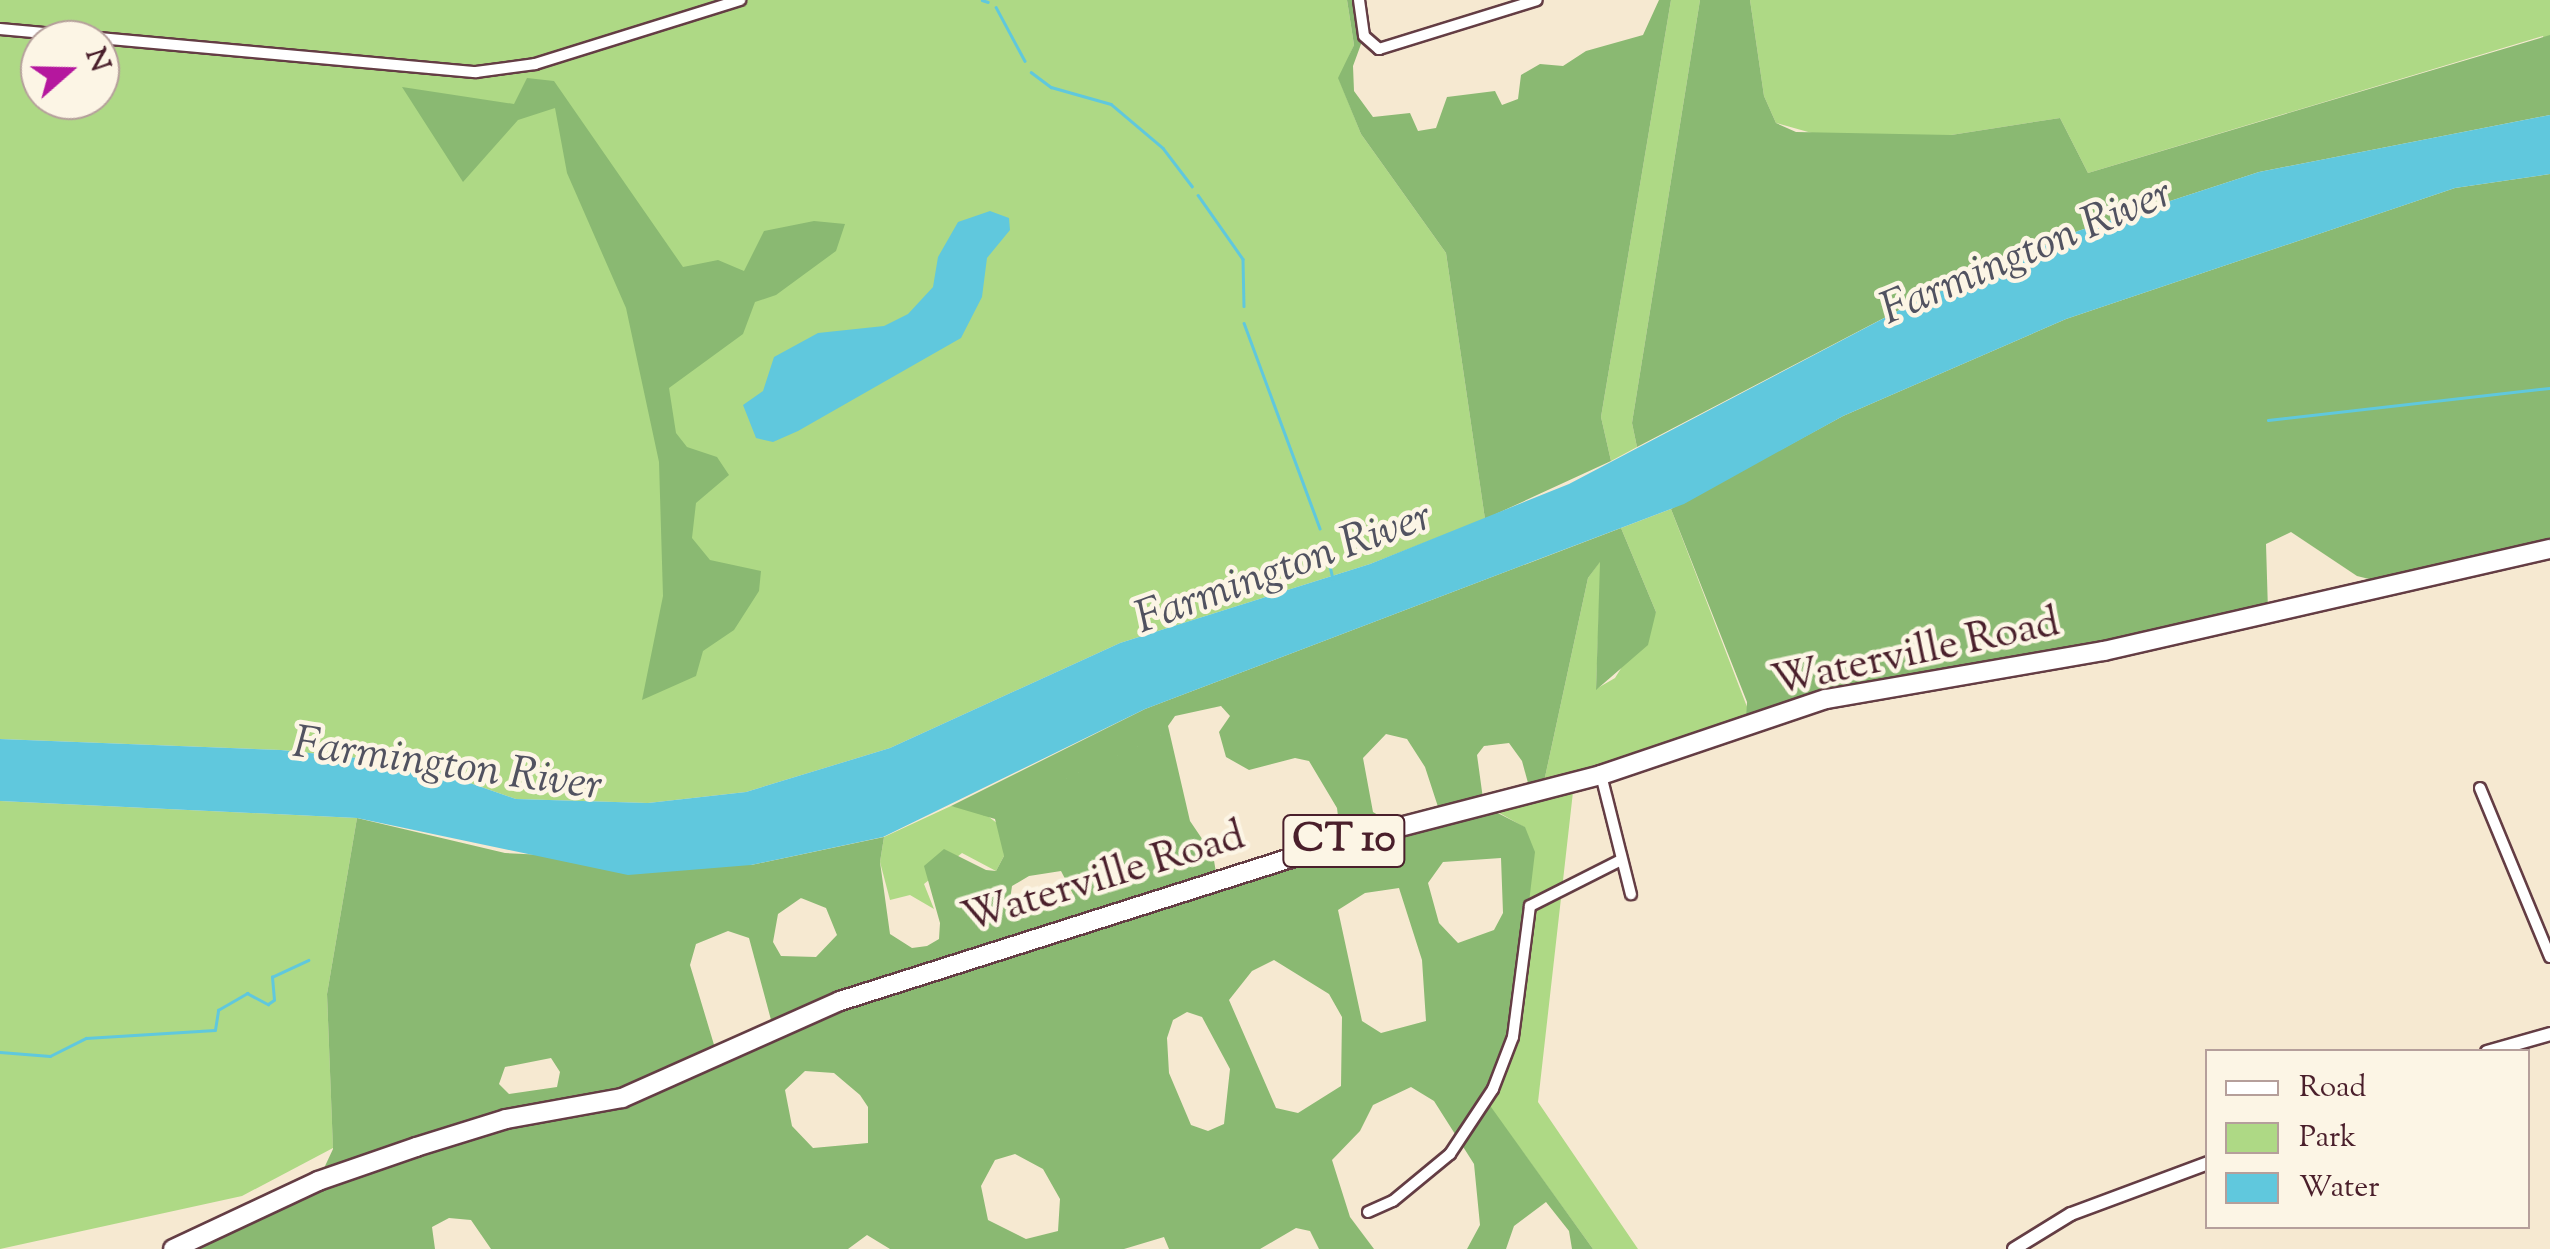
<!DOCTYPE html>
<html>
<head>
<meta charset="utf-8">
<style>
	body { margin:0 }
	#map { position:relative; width:2550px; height:1249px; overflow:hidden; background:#f6e9d1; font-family:"Sorts Mill Goudy",serif }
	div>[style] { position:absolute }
	.green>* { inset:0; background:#aed985 }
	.forest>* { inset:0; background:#8ab972 }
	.water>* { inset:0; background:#60c8dd }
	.stream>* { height:2.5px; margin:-1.25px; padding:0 1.25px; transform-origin:1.25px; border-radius:1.25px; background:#60c8dd }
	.roads { filter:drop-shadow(2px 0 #643d44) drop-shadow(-2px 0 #643d44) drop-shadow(0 2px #643d44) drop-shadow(0 -2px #643d44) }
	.minor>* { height:10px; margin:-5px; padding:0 5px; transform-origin:5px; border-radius:5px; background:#fff }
	.tertiary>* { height:12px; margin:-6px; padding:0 6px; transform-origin:6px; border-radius:6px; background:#fff }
	.trunk>* { height:18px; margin:-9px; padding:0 9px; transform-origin:9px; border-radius:9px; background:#fff }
	span { translate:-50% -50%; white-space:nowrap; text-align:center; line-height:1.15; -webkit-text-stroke:9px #fcf5e5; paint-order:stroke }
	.shield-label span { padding:2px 8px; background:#fcf5e5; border:2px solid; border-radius:8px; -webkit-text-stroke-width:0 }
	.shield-label { font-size:40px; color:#4a1f2b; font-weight:700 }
	.street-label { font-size:42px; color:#4a1f2b }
	.water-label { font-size:45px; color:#515260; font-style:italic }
	.legend { position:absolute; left:2205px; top:1049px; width:325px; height:180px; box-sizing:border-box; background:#fcf5e5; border:2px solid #b59f9b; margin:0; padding:12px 18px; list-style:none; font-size:30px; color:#4a1f2b }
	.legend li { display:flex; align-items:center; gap:20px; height:50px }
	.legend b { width:50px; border:2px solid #b59f9b }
	.north { position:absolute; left:20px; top:20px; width:100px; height:100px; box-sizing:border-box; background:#fcf5e5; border:2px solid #b59f9b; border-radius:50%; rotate:70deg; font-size:28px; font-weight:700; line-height:40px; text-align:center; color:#4a1f2b }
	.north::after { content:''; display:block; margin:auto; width:35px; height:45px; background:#b5179e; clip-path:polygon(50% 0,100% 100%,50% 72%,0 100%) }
</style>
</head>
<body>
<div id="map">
	<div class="green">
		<div style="clip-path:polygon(evenodd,0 0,1347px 0,1354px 45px,1339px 79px,1361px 134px,1446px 253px,1485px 519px,1370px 564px,1120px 643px,890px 748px,746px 792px,648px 803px,516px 799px,415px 764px,281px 750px,0 739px,0 0,40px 40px,100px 40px,100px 100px,40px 100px,40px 40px)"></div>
		<div style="clip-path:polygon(1671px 0,1700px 0,1632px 423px,1637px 447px,1611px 461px,1601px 417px)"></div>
		<div style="clip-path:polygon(1750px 0,2550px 0,2550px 62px,2543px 36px,2088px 173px,2060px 118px,1951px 135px,1826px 137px,1776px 123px,1764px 96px)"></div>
		<div style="clip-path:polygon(1671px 509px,1749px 712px,1746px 720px,1574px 783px,1538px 1102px,1638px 1249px,1593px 1249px,1485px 1100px,1524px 827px,1496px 811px,1542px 791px,1588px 578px,1601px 560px,1596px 689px,1615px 678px,1656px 612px,1621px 528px)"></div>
		<div style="clip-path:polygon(0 801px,357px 818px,327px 994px,333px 1148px,242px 1196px,0 1249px)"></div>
		<div style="clip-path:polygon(951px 806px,980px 810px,1002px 827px,1004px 856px,996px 871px,962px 853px,924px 884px,934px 909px,910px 895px,890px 900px,880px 862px,884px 837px)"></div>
	</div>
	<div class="forest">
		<div style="clip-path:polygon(1347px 0,1359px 0,1364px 36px,1353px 66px,1354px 91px,1373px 117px,1410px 113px,1418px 131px,1436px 128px,1447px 97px,1495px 91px,1502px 105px,1518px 99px,1521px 75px,1540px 64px,1563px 66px,1586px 51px,1643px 35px,1659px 0,1671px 0,1601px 417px,1611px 461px,1485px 519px,1446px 253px,1361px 134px,1338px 78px,1354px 45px)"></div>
		<div style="clip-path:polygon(1700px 0,1750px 0,1764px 96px,1776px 123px,1796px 132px,1951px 135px,2060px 118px,2088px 173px,2550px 35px,2550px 115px,2259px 172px,2078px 231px,1907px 306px,1637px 447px,1632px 423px)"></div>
		<div style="clip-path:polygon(527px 78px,554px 81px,683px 267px,718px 260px,744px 271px,764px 231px,814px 221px,845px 224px,836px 251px,776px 295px,755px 302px,743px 334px,669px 388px,676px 433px,687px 447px,717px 457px,729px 475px,696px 503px,692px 538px,710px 560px,761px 571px,759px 591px,734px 630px,703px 651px,696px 676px,642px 700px,663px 596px,659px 462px,626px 308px,567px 173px,555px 108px,518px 120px,463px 182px,402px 87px,514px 104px)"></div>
		<div style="clip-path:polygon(2550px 174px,2550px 549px,2385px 583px,2357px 576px,2291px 532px,2266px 544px,2268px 611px,1746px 720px,1747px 702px,1671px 509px,1843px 416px,2066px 319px,2455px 188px)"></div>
		<div style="clip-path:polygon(evenodd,1621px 528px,1656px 612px,1648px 645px,1596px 690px,1600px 562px,1588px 578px,1542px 791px,1531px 794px,1522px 761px,1509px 743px,1484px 746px,1477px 755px,1484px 806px,1525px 827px,1535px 852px,1513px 1037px,1486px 1100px,1593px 1249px,1572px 1249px,1569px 1231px,1546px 1202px,1514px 1226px,1506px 1249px,1467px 1249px,1480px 1225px,1474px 1164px,1434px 1101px,1411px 1087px,1373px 1105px,1360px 1131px,1332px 1160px,1350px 1217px,1374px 1249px,1319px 1249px,1310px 1231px,1296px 1228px,1260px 1249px,1169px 1249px,1164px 1237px,1124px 1249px,890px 1249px,867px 1235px,848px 1249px,491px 1249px,471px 1220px,449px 1218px,432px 1227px,435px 1249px,173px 1249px,318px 1181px,333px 1149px,327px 994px,357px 818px,505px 853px,751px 865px,884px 837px,880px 862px,890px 934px,912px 948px,927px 946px,939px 939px,940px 923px,924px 866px,944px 849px,986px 870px,996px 871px,1004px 856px,995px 819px,951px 806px,1145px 709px,1621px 528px,1221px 706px,1230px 716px,1219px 732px,1226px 757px,1249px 770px,1295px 758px,1309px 761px,1337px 808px,1341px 841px,1217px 878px,1213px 855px,1190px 821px,1168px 726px,1175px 716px,1221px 706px,1621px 528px,1386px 734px,1407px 739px,1425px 767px,1441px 816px,1399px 828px,1373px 812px,1363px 758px,1386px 734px,1621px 528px,1501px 858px,1503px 913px,1494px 930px,1458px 943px,1439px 923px,1428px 883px,1443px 862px,1501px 858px,1621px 528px,1061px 871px,1074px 896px,1065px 905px,1024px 912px,1010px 900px,1012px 886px,1029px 876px,1061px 871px,1621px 528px,1399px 888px,1422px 960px,1426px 1021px,1381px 1033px,1362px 1021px,1338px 910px,1365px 893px,1399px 888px,1621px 528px,801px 898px,826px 908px,837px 935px,816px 957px,781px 956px,773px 942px,778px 914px,801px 898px,1621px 528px,728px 931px,749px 938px,774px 1031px,718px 1058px,690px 965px,696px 944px,728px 931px,1621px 528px,1274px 960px,1329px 994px,1342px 1017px,1341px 1086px,1298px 1113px,1276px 1108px,1229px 1000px,1252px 971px,1274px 960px,1621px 528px,1187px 1012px,1202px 1017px,1230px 1069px,1224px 1124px,1208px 1131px,1191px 1125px,1169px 1073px,1167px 1038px,1173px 1020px,1187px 1012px,1621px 528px,551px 1058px,560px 1072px,557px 1087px,509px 1094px,499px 1084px,505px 1067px,551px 1058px,1621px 528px,805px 1071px,834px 1073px,860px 1095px,868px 1107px,868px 1143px,813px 1148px,792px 1126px,785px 1090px,805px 1071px,1621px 528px,1015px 1154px,1043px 1169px,1060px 1199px,1058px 1231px,1026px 1239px,988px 1220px,981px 1186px,995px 1160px,1015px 1154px)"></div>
	</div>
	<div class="water">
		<div style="clip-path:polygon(2550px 115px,2550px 174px,2455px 188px,2066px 319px,1843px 416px,1684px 504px,1145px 709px,883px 837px,751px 865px,628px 875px,357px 818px,0 801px,0 739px,281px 750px,415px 764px,516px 799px,648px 803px,746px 792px,890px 748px,1120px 643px,1370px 564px,1569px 484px,1907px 306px,2078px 231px,2259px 172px)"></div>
		<div style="clip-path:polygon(990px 211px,1009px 218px,1010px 230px,987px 258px,982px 297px,961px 338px,798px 431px,773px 442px,756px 438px,743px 405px,763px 391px,774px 357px,818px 333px,884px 326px,908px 314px,933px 287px,938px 257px,958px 222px)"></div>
	</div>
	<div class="stream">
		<div style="left:982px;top:0;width:6px;rotate:18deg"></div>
		<div style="left:996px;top:7px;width:61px;rotate:61.8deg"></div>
		<div style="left:1031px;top:72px;width:25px;rotate:37deg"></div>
		<div style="left:1051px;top:87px;width:62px;rotate:15.8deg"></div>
		<div style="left:1111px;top:104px;width:68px;rotate:40.2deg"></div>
		<div style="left:1163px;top:148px;width:48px;rotate:52.7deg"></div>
		<div style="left:1198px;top:195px;width:78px;rotate:54.9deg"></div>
		<div style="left:1243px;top:259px;width:47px;rotate:88.8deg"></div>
		<div style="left:1244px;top:323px;width:219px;rotate:69.7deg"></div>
		<div style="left:2268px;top:420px;width:284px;rotate:-6.5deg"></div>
		<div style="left:1330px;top:566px;width:13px;rotate:77deg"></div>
		<div style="left:0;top:1052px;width:50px;rotate:4.6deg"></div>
		<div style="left:50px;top:1056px;width:40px;rotate:-26.6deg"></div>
		<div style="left:86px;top:1038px;width:129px;rotate:-3.5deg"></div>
		<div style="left:215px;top:1030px;width:20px;rotate:-81deg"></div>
		<div style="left:218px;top:1010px;width:34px;rotate:-30deg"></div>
		<div style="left:247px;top:993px;width:24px;rotate:28deg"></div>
		<div style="left:268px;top:1004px;width:7px;rotate:-34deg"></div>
		<div style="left:274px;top:1000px;width:23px;rotate:-95deg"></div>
		<div style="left:272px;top:977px;width:40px;rotate:-25deg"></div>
	</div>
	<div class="roads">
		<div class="minor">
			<div style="left:1359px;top:0;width:36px;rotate:82deg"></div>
			<div style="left:1364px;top:36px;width:20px;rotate:41deg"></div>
			<div style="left:1379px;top:49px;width:165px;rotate:-17.2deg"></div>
			<div style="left:0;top:29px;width:478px;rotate:5.2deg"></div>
			<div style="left:476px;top:72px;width:60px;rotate:-7.7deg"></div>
			<div style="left:535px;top:64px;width:215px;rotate:-17.3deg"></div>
			<div style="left:1601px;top:775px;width:123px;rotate:75.9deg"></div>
			<div style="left:2480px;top:788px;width:183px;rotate:67.5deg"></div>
			<div style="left:1368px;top:1212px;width:27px;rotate:-24deg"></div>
			<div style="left:1393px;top:1201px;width:74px;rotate:-39.5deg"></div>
			<div style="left:1450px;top:1154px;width:78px;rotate:-56.5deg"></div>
			<div style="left:1493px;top:1089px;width:56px;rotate:-69deg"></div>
			<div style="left:1513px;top:1037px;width:132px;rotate:-82.6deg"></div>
			<div style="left:1530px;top:906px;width:102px;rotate:-26.8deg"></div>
		</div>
		<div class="tertiary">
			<div style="left:2487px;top:1052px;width:66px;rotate:-15.9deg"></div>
			<div style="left:2014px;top:1249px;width:67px;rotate:-31.6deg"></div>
			<div style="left:2071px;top:1214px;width:146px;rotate:-20.4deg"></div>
		</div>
		<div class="trunk">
			<div style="left:173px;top:1249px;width:160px;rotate:-25.1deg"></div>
			<div style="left:318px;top:1181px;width:104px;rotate:-19.1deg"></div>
			<div style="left:416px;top:1147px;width:94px;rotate:-17.3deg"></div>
			<div style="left:506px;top:1119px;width:118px;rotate:-10.3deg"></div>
			<div style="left:622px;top:1098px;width:239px;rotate:-24deg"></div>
			<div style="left:840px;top:1001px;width:522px;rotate:-17.6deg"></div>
			<div style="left:1338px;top:843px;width:272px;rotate:-14.5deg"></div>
			<div style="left:1601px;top:775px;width:237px;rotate:-18.7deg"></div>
			<div style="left:1826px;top:699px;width:282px;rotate:-9.8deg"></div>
			<div style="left:2104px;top:651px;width:458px;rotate:-12.9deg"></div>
		</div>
	</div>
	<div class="shield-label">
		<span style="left:1344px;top:841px">CT 10</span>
	</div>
	<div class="street-label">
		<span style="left:1916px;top:654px;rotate:-12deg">Waterville Road</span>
		<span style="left:1104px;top:879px;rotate:-17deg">Waterville Road</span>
	</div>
	<div class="water-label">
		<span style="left:2027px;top:254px;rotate:-23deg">Farmington River</span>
		<span style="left:1284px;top:570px;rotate:-20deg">Farmington River</span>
		<span style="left:447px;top:767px;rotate:8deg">Farmington River</span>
	</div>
	<ul class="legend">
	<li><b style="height:12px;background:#fff"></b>Road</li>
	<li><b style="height:28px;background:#aed985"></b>Park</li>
	<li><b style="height:28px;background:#60c8dd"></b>Water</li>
	</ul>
	<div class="north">N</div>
</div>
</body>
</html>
